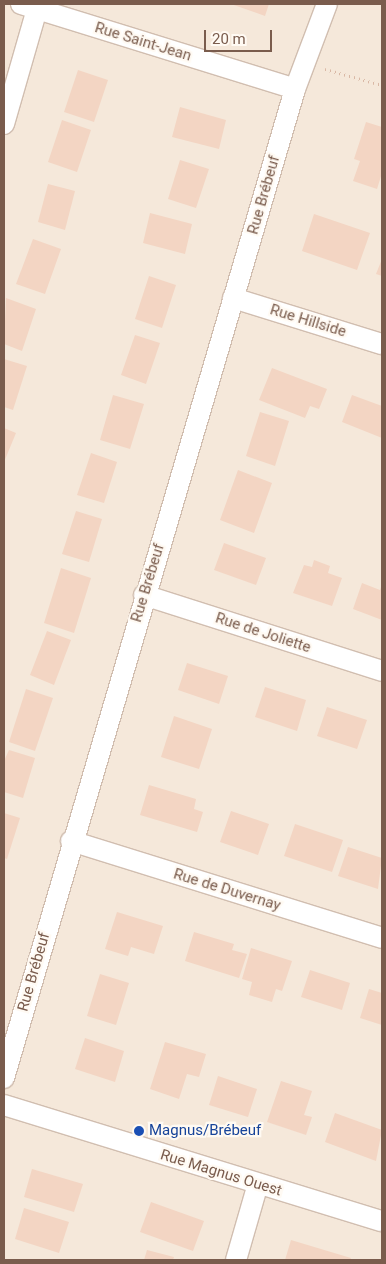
<!DOCTYPE html>
<html>
<head>
<meta charset="utf-8">
<style>
	body { margin:0 }
	#map { position:relative; width:386px; height:1264px; overflow:hidden; background:#fdf6ec; font-family:Roboto,sans-serif }
	div>[style] { position:absolute }
	.residential>* { inset:0; background:#f5e8da }
	.building>* { inset:0; background:#f3d5c3 }
	.path>* { height:3px; margin-top:-1.5px; transform-origin:0; background:repeating-linear-gradient(90deg,#d9b8a5 0 1px,transparent 0 5px) }
	.roads { filter:drop-shadow(1px 0 #d1beb0) drop-shadow(-1px 0 #d1beb0) drop-shadow(0 1px #d1beb0) drop-shadow(0 -1px #d1beb0) }
	.minor>* { height:20px; margin:-10px; padding:0 10px; transform-origin:10px; border-radius:10px; background:#fff }
	.dots>* { width:14px; height:14px; translate:-50% -50%; box-sizing:border-box; border:2px solid #fffaf3; border-radius:50% }
	span { translate:-50% -50%; white-space:nowrap; text-align:center; line-height:1.15; -webkit-text-stroke:4.5px #fffaf3; paint-order:stroke }
	.street-label { font-size:15px; color:#7a5c4d }
	.transit-label { font-size:15px; color:#164399 }
	.left { translate:0 -50%; text-align:left }
	.frame { position:absolute; inset:0; border:5px solid #7a5c4d; pointer-events:none }
	.scale { position:absolute; left:204px; top:30px; width:68px; height:22px; box-sizing:border-box; border:2px solid #7a5c4d; border-top:0; padding-left:6px; font-size:15px; line-height:18px; white-space:nowrap; color:#7a5c4d; -webkit-text-stroke:4px #fffaf3; paint-order:stroke }
</style>
</head>
<body>
<div id="map">
	<div class="residential">
		<div style="clip-path:polygon(4px 4px,382px 4px,382px 1260px,4px 1260px)"></div>
	</div>
	<div class="building">
		<div style="clip-path:polygon(231px 4px,269px 4px,265px 16px)"></div>
		<div style="clip-path:polygon(78px 70px,108px 80px,94px 122px,64px 112px)"></div>
		<div style="clip-path:polygon(180px 107px,226px 120px,219px 149px,172px 137px)"></div>
		<div style="clip-path:polygon(62px 120px,91px 130px,77px 172px,48px 162px)"></div>
		<div style="clip-path:polygon(366px 122px,382px 127px,382px 173px,377px 189px,353px 181px,360px 161px,354px 159px)"></div>
		<div style="clip-path:polygon(180px 160px,209px 169px,196px 208px,168px 199px)"></div>
		<div style="clip-path:polygon(48px 184px,75px 191px,65px 230px,38px 222px)"></div>
		<div style="clip-path:polygon(150px 213px,192px 224px,185px 254px,143px 243px)"></div>
		<div style="clip-path:polygon(314px 214px,370px 233px,357px 270px,302px 251px)"></div>
		<div style="clip-path:polygon(33px 239px,61px 249px,45px 294px,16px 284px)"></div>
		<div style="clip-path:polygon(382px 259px,382px 276px,376px 274px)"></div>
		<div style="clip-path:polygon(149px 276px,176px 285px,162px 328px,135px 319px)"></div>
		<div style="clip-path:polygon(6px 298px,36px 309px,22px 351px,4px 344px)"></div>
		<div style="clip-path:polygon(135px 335px,160px 343px,146px 384px,121px 375px)"></div>
		<div style="clip-path:polygon(4px 359px,27px 366px,13px 410px,4px 407px)"></div>
		<div style="clip-path:polygon(272px 368px,327px 389px,319px 409px,310px 406px,305px 418px,259px 400px)"></div>
		<div style="clip-path:polygon(113px 395px,144px 404px,130px 449px,100px 440px)"></div>
		<div style="clip-path:polygon(352px 395px,382px 406px,382px 438px,342px 422px)"></div>
		<div style="clip-path:polygon(260px 412px,289px 421px,275px 466px,246px 456px)"></div>
		<div style="clip-path:polygon(4px 428px,16px 433px,4px 462px)"></div>
		<div style="clip-path:polygon(91px 453px,117px 462px,104px 503px,77px 495px)"></div>
		<div style="clip-path:polygon(238px 470px,272px 483px,254px 533px,220px 520px)"></div>
		<div style="clip-path:polygon(76px 511px,102px 519px,89px 562px,62px 554px)"></div>
		<div style="clip-path:polygon(224px 543px,266px 558px,256px 585px,214px 570px)"></div>
		<div style="clip-path:polygon(314px 560px,330px 566px,328px 573px,342px 578px,332px 606px,293px 593px,304px 565px,312px 567px)"></div>
		<div style="clip-path:polygon(61px 568px,91px 578px,74px 633px,44px 623px)"></div>
		<div style="clip-path:polygon(362px 583px,380px 590px,382px 584px,382px 620px,353px 609px)"></div>
		<div style="clip-path:polygon(47px 631px,71px 640px,54px 685px,30px 675px)"></div>
		<div style="clip-path:polygon(187px 663px,228px 676px,219px 704px,178px 690px)"></div>
		<div style="clip-path:polygon(265px 687px,306px 700px,297px 731px,255px 717px)"></div>
		<div style="clip-path:polygon(26px 689px,53px 698px,35px 751px,9px 742px)"></div>
		<div style="clip-path:polygon(327px 707px,367px 720px,357px 749px,317px 736px)"></div>
		<div style="clip-path:polygon(174px 716px,212px 729px,199px 769px,161px 757px)"></div>
		<div style="clip-path:polygon(9px 750px,35px 758px,23px 798px,4px 792px,4px 761px)"></div>
		<div style="clip-path:polygon(149px 785px,196px 799px,194px 809px,203px 812px,197px 832px,140px 815px)"></div>
		<div style="clip-path:polygon(231px 811px,269px 824px,258px 855px,220px 842px)"></div>
		<div style="clip-path:polygon(4px 813px,20px 818px,7px 859px,4px 858px)"></div>
		<div style="clip-path:polygon(295px 824px,343px 840px,332px 872px,284px 856px)"></div>
		<div style="clip-path:polygon(348px 847px,382px 858px,378px 889px,338px 876px)"></div>
		<div style="clip-path:polygon(117px 912px,163px 926px,154px 954px,131px 947px,128px 956px,105px 949px)"></div>
		<div style="clip-path:polygon(194px 932px,234px 944px,232px 950px,247px 954px,239px 978px,185px 961px)"></div>
		<div style="clip-path:polygon(251px 948px,292px 961px,282px 991px,276px 989px,272px 1002px,249px 995px,252px 982px,242px 979px)"></div>
		<div style="clip-path:polygon(310px 970px,350px 983px,342px 1010px,301px 997px)"></div>
		<div style="clip-path:polygon(100px 974px,129px 983px,116px 1025px,87px 1016px)"></div>
		<div style="clip-path:polygon(369px 989px,382px 993px,382px 1025px,360px 1018px)"></div>
		<div style="clip-path:polygon(85px 1038px,124px 1051px,115px 1082px,75px 1069px)"></div>
		<div style="clip-path:polygon(165px 1042px,206px 1054px,199px 1077px,187px 1074px,179px 1099px,150px 1089px)"></div>
		<div style="clip-path:polygon(218px 1076px,257px 1089px,248px 1117px,209px 1105px)"></div>
		<div style="clip-path:polygon(281px 1081px,312px 1091px,304px 1115px,312px 1117px,306px 1135px,267px 1122px)"></div>
		<div style="clip-path:polygon(335px 1113px,382px 1130px,376px 1161px,325px 1142px)"></div>
		<div style="clip-path:polygon(32px 1169px,83px 1184px,74px 1212px,24px 1197px)"></div>
		<div style="clip-path:polygon(151px 1202px,204px 1221px,193px 1251px,140px 1232px)"></div>
		<div style="clip-path:polygon(24px 1208px,69px 1222px,59px 1253px,15px 1239px)"></div>
		<div style="clip-path:polygon(291px 1240px,351px 1258px,350px 1260px,285px 1260px)"></div>
		<div style="clip-path:polygon(147px 1250px,174px 1257px,173px 1260px,144px 1260px)"></div>
	</div>
	<div class="path">
		<div style="left:325px;top:69px;width:59px;rotate:15.7deg"></div>
	</div>
	<div class="roads">
		<div class="minor">
			<div style="left:21px;top:4px;width:287px;rotate:17.2deg"></div>
			<div style="left:4px;top:124px;width:120px;rotate:-74deg"></div>
			<div style="left:233px;top:298px;width:156px;rotate:17.2deg"></div>
			<div style="left:144px;top:595px;width:250px;rotate:17.7deg"></div>
			<div style="left:71px;top:841px;width:326px;rotate:17.3deg"></div>
			<div style="left:4px;top:1078px;width:1031px;rotate:-73.6deg"></div>
			<div style="left:295px;top:89px;width:91px;rotate:-69.4deg"></div>
			<div style="left:4px;top:1105px;width:395px;rotate:17.1deg"></div>
			<div style="left:236px;top:1260px;width:79px;rotate:-73.9deg"></div>
		</div>
	</div>
	<div class="dots">
		<div style="left:139px;top:1131px;background:#1a4fb4"></div>
	</div>
	<div class="street-label">
		<span style="left:143px;top:42px;rotate:17deg">Rue Saint-Jean</span>
		<span style="left:264px;top:195px;rotate:-74deg">Rue Brébeuf</span>
		<span style="left:308px;top:321px;rotate:17deg">Rue Hillside</span>
		<span style="left:148px;top:583px;rotate:-73deg">Rue Brébeuf</span>
		<span style="left:263px;top:633px;rotate:18deg">Rue de Joliette</span>
		<span style="left:227px;top:890px;rotate:17deg">Rue de Duvernay</span>
		<span style="left:34px;top:972px;rotate:-74deg">Rue Brébeuf</span>
		<span style="left:221px;top:1173px;rotate:17deg">Rue Magnus Ouest</span>
	</div>
	<div class="transit-label">
		<span class="left" style="left:149px;top:1131px">Magnus/Brébeuf</span>
	</div>
	<div class="frame"></div>
	<div class="scale">20 m</div>
</div>
</body>
</html>
